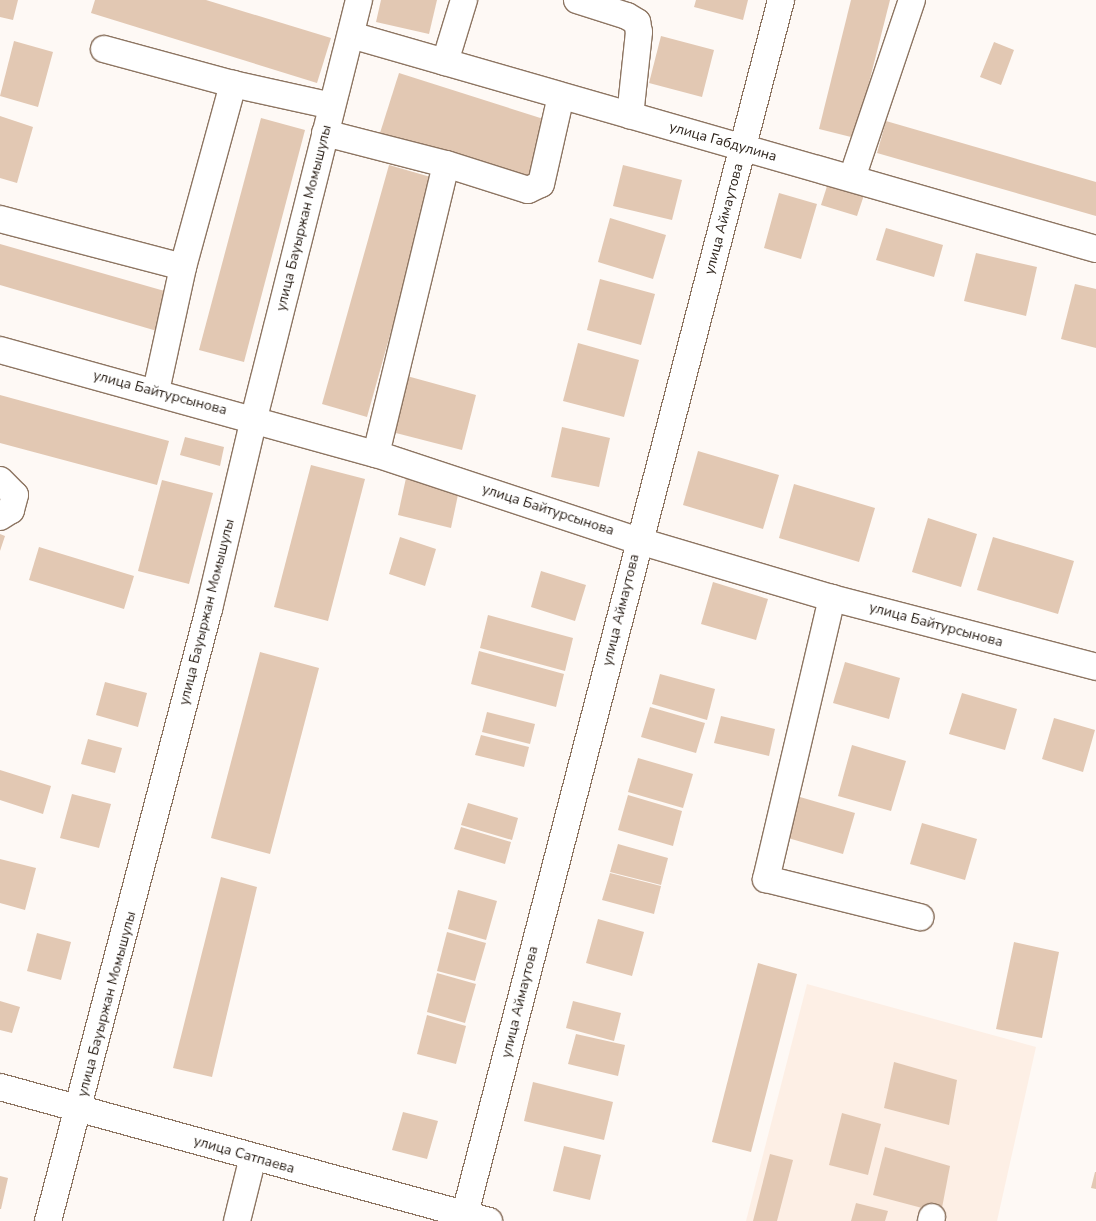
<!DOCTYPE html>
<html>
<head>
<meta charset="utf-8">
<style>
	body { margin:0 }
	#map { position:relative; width:1096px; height:1221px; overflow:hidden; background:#fef9f5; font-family:"Nunito Sans",sans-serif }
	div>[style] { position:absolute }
	.built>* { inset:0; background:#fdefe5 }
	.building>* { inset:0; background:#e2c8b3 }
	.roads { filter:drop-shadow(1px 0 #8d7562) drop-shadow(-1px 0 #8d7562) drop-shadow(0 1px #8d7562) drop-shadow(0 -1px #8d7562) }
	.minor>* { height:26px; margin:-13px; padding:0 13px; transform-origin:13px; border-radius:13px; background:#fff }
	span { translate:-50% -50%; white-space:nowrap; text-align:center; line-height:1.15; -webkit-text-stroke:4px #fff; paint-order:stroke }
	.street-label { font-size:14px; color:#291f17 }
</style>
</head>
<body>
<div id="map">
	<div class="built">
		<div style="clip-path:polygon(807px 984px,1036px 1047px,997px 1221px,746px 1221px)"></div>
	</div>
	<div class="building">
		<div style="clip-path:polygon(0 0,18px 0,13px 20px,0 17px)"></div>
		<div style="clip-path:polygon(95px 0,206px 0,331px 38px,317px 83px,91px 13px)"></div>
		<div style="clip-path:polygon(381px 0,437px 0,429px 34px,376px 22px)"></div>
		<div style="clip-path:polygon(696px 0,748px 0,743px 20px,694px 7px)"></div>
		<div style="clip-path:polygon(851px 0,890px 0,855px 138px,819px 129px)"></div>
		<div style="clip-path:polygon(661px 36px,714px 50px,702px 97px,649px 83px)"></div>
		<div style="clip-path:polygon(14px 41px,53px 52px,38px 107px,0 96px)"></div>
		<div style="clip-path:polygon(994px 42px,1014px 50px,1001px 85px,980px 77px)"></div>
		<div style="clip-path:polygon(399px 73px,553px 122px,533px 182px,380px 133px)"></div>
		<div style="clip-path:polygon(0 116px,33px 127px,17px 183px,0 178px)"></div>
		<div style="clip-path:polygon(261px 118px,305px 130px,244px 362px,199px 350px)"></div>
		<div style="clip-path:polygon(886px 121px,1096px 182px,1096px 216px,877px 153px)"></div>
		<div style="clip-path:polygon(389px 165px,434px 178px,367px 417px,322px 404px)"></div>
		<div style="clip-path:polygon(623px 165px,682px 180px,672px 220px,613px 206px)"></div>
		<div style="clip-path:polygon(829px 180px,865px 192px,857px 216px,821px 205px)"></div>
		<div style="clip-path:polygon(779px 193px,817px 204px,801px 259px,764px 248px)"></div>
		<div style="clip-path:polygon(610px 218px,666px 235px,653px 279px,598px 262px)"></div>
		<div style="clip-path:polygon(886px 228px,943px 245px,934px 277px,876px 260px)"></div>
		<div style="clip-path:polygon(0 244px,168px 292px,157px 331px,0 285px)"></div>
		<div style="clip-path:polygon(976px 253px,1037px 267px,1026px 316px,964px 301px)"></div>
		<div style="clip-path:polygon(600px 279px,655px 294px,641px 345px,587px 330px)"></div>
		<div style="clip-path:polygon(1075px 284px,1096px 289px,1096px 348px,1061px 339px)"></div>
		<div style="clip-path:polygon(578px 343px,639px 360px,624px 417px,563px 401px)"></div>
		<div style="clip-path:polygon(407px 376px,476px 395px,462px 450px,392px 432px)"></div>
		<div style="clip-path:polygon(0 395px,169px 441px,157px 485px,0 443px)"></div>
		<div style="clip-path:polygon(562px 427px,610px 438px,599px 487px,551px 477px)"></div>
		<div style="clip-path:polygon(185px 437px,224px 447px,220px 466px,180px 455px)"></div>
		<div style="clip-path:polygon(698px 451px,779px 475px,763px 529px,683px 505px)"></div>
		<div style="clip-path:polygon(311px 465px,365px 479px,328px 621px,274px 607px)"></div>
		<div style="clip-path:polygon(406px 478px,459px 490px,451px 528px,398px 515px)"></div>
		<div style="clip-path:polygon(162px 480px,213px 493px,189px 584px,138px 571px)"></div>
		<div style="clip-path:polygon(794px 484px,875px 508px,859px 562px,779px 538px)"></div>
		<div style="clip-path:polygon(928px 518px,977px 534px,961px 587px,912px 572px)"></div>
		<div style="clip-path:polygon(0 534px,5px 536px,0 551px)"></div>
		<div style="clip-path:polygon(400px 537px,436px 549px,425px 586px,389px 574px)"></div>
		<div style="clip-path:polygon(993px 537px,1074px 561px,1058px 614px,977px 590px)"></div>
		<div style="clip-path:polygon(39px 547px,134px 576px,124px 609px,29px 580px)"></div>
		<div style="clip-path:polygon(541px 571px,586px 585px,575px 621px,531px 607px)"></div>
		<div style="clip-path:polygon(713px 582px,768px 599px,756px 640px,701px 624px)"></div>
		<div style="clip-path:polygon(488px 615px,573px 638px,565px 671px,480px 648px)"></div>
		<div style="clip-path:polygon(479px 651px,564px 674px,556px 707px,471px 684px)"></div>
		<div style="clip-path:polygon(260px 652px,319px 668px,270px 854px,211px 838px)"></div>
		<div style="clip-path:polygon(845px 662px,900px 678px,889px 719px,833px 703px)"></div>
		<div style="clip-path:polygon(660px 674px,715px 689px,707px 720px,652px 704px)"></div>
		<div style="clip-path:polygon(105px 682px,147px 693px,138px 727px,96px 715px)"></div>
		<div style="clip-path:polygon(962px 693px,1017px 709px,1005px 750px,949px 734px)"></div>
		<div style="clip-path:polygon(650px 707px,705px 723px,696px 753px,641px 737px)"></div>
		<div style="clip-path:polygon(487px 712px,535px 724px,530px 744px,482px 732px)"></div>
		<div style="clip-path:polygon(721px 716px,775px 729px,769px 756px,714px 743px)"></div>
		<div style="clip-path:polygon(1054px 718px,1095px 730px,1083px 772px,1042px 759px)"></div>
		<div style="clip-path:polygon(481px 735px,529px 747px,524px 767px,475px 755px)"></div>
		<div style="clip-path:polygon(88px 739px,122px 748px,115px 773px,81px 764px)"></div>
		<div style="clip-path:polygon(852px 745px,906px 761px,891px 811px,838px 796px)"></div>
		<div style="clip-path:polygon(638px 758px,693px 774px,683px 808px,628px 792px)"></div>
		<div style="clip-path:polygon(0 770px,51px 786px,43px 814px,0 800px)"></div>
		<div style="clip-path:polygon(72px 794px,111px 804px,99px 848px,60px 838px)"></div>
		<div style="clip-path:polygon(628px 795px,682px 811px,673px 846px,618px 830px)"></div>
		<div style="clip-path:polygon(800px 797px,855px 813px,843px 854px,788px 838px)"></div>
		<div style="clip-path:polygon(468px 803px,518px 818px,512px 840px,461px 825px)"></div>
		<div style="clip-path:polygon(922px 823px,977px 839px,965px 880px,910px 864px)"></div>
		<div style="clip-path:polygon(461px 827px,511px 842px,505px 864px,454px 849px)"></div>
		<div style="clip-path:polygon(618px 844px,668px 858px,661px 885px,610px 872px)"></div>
		<div style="clip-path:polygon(0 859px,36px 868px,25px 910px,0 903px)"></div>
		<div style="clip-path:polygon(610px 873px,661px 886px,654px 914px,602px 900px)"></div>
		<div style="clip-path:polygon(221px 877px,257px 887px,212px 1077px,173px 1068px)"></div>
		<div style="clip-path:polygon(458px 890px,497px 901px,486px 940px,448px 929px)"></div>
		<div style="clip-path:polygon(598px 919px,644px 932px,632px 976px,586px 963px)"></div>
		<div style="clip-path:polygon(447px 932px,486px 943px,475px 981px,437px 971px)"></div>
		<div style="clip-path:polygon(37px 933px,71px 942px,61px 980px,27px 971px)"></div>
		<div style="clip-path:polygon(1014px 942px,1059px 952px,1042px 1038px,996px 1029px)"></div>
		<div style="clip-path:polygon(758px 963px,797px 974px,751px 1152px,712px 1142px)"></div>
		<div style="clip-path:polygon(437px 973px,476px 984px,465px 1023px,427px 1012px)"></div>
		<div style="clip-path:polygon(0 1001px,20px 1007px,12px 1033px,0 1030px)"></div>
		<div style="clip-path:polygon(573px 1001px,621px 1013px,614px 1041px,566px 1028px)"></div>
		<div style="clip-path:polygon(427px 1015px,466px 1026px,456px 1064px,417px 1054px)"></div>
		<div style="clip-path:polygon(576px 1034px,625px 1045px,618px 1076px,568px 1064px)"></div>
		<div style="clip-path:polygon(894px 1062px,957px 1080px,949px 1125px,884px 1108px)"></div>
		<div style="clip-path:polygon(533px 1082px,613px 1102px,604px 1140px,524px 1121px)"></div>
		<div style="clip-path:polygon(403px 1112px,438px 1121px,427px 1159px,392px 1150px)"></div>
		<div style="clip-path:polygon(842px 1113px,881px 1124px,868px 1175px,829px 1165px)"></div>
		<div style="clip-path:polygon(564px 1146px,601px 1155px,590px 1200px,553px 1191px)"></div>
		<div style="clip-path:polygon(885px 1147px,950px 1166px,941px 1213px,873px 1195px)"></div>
		<div style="clip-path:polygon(770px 1154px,793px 1160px,777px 1221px,753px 1221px)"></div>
		<div style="clip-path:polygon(1095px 1172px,1096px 1172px,1096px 1189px,1091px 1188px)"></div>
		<div style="clip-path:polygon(0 1176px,8px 1178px,1px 1209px,0 1209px)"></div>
		<div style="clip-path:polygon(856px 1203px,888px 1211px,885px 1221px,851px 1221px)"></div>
	</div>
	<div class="roads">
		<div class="minor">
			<div style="left:577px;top:0;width:52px;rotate:17.7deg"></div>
			<div style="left:627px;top:16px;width:12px;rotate:31deg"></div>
			<div style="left:637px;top:22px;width:10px;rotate:79deg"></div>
			<div style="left:639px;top:32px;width:84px;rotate:96.1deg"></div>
			<div style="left:351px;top:35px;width:775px;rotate:16.03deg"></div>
			<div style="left:104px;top:49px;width:134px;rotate:15.2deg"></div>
			<div style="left:445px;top:62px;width:65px;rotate:-73deg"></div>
			<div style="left:325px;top:133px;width:125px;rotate:14.4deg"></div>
			<div style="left:446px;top:164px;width:86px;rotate:17.6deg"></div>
			<div style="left:528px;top:190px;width:14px;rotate:-25deg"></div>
			<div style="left:541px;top:184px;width:90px;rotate:-77.2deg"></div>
			<div style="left:852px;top:178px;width:188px;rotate:-71.4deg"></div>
			<div style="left:0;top:219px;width:189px;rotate:14.7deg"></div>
			<div style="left:0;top:350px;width:390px;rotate:15.5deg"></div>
			<div style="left:376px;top:454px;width:277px;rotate:18.3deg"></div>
			<div style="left:639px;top:541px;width:201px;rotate:16.5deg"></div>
			<div style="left:832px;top:598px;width:273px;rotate:14.6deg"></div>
			<div style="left:156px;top:391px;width:127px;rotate:-77.7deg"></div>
			<div style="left:183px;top:267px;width:190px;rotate:-74.7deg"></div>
			<div style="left:233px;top:84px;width:101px;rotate:12.5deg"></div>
			<div style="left:376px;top:454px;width:298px;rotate:-76.4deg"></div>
			<div style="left:0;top:480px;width:21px;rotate:45deg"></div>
			<div style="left:15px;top:495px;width:16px;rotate:105deg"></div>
			<div style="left:11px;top:510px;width:13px;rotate:148deg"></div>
			<div style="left:832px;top:598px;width:289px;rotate:103.2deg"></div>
			<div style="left:766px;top:879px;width:159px;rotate:13.9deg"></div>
			<div style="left:0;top:1087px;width:507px;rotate:15.32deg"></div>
			<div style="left:48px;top:1221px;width:633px;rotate:-75.26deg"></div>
			<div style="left:209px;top:609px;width:196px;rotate:-76.7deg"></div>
			<div style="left:254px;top:418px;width:431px;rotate:-75.9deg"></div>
			<div style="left:237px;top:1221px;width:66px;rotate:-76deg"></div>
			<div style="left:463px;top:1221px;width:1262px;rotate:-75.4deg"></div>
			<div style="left:931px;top:1221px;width:4px;rotate:-76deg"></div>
		</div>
	</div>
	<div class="street-label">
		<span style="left:723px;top:142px;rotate:16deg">улица Габдулина</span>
		<span style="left:304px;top:218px;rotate:-76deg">улица Бауыржан Момышулы</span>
		<span style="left:724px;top:219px;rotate:-75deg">улица Аймаутова</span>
		<span style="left:160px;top:393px;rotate:15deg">улица Байтурсынова</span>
		<span style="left:548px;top:510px;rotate:18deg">улица Байтурсынова</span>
		<span style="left:621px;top:610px;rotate:-76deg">улица Аймаутова</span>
		<span style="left:207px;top:612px;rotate:-76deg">улица Бауыржан Момышулы</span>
		<span style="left:936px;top:625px;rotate:15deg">улица Байтурсынова</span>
		<span style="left:520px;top:1002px;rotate:-76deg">улица Аймаутова</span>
		<span style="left:107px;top:1004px;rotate:-75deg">улица Бауыржан Момышулы</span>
		<span style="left:244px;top:1155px;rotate:16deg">улица Сатпаева</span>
	</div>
</div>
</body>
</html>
